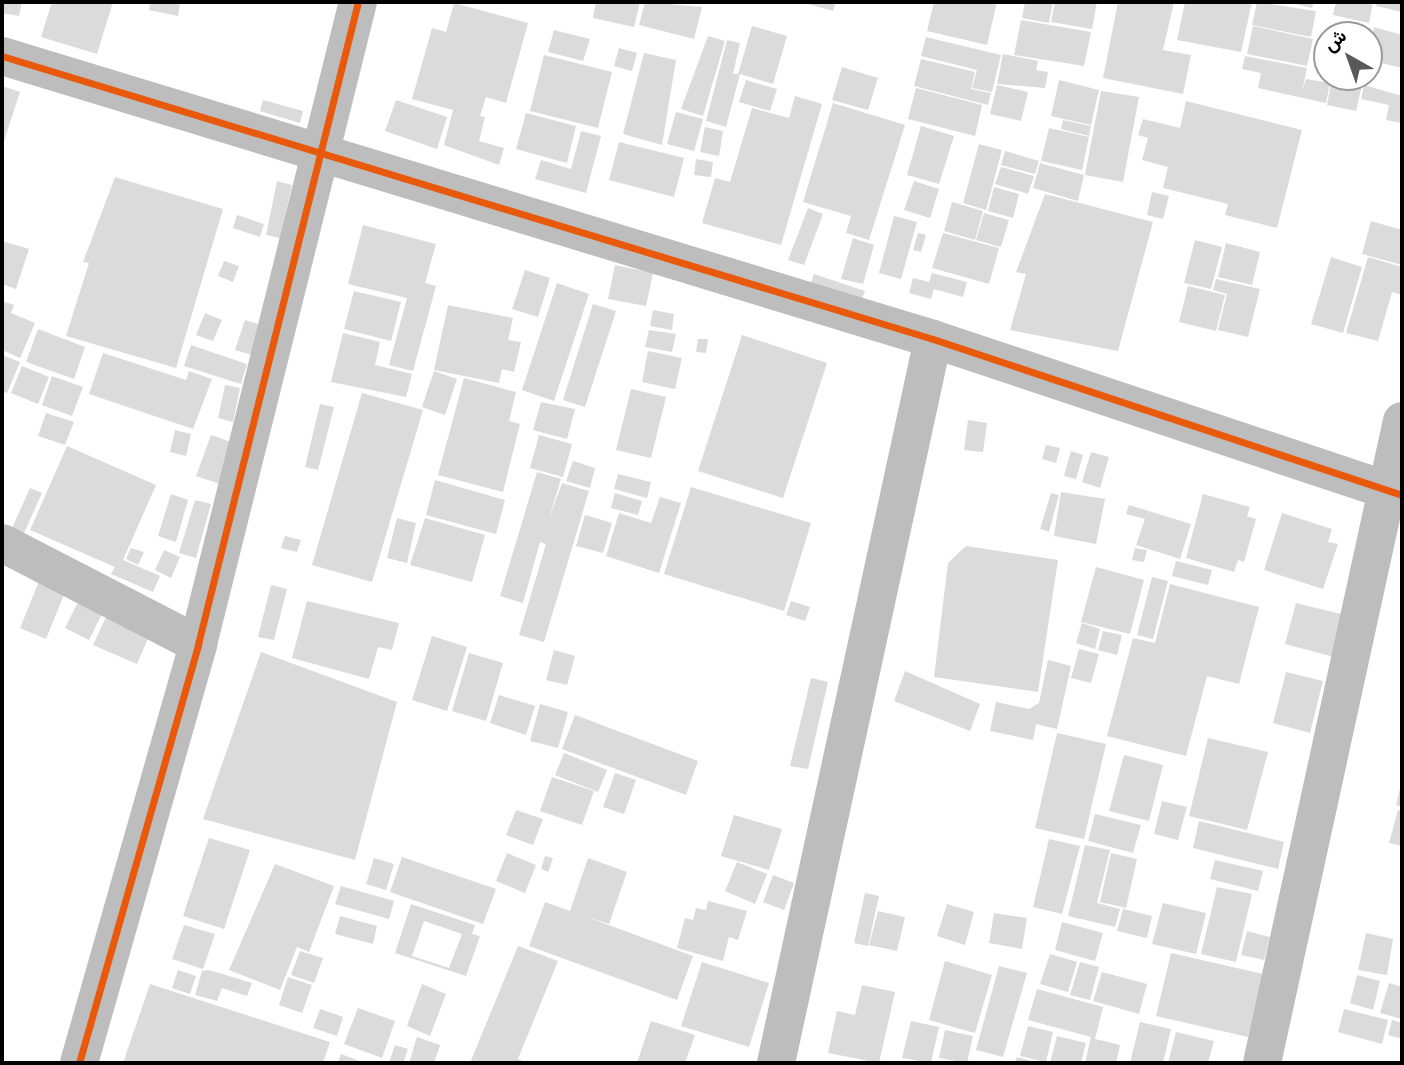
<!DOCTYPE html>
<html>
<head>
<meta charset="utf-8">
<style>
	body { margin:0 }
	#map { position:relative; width:1404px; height:1065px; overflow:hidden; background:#fff; font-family:"Alegreya Sans",Vazirmatn,sans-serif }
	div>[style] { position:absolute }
	.building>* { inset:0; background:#dbdbdb }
	.street>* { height:38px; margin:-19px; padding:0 19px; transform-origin:19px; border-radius:19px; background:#bdbdbd }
	.cycleway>* { height:7px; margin:-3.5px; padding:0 3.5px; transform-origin:3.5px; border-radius:3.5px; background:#e8590c }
	span { translate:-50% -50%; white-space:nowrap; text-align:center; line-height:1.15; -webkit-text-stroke:5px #fff; paint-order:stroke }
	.frame { position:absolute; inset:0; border:4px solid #000; pointer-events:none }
	.north { position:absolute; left:1313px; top:21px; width:70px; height:70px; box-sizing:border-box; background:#fff; border:2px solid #999; border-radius:50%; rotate:320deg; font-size:19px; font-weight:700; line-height:28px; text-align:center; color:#000 }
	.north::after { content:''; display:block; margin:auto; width:24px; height:32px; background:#595959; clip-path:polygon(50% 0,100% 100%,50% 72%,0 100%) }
</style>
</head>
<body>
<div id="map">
	<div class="building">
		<div style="clip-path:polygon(4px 2px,22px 2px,19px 16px,2px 13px)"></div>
		<div style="clip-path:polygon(52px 2px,113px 2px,97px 54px,41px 37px)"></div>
		<div style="clip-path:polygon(150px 2px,180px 3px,178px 16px,149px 10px)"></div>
		<div style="clip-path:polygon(596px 2px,640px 2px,634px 27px,593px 18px)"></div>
		<div style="clip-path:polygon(645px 2px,702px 7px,694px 39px,639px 25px)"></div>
		<div style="clip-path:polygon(801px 2px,836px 2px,833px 11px)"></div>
		<div style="clip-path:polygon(934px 2px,997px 2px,987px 45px,927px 31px)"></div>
		<div style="clip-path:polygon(1025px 2px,1053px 2px,1049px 23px,1022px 18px)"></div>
		<div style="clip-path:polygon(1055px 2px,1097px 2px,1092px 29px,1051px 22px)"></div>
		<div style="clip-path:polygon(1118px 2px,1174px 2px,1163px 50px,1191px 55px,1183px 94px,1103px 78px)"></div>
		<div style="clip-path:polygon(1185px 2px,1252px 2px,1241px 52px,1177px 40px)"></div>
		<div style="clip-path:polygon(1257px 2px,1316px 11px,1311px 37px,1252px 25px)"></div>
		<div style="clip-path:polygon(1288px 2px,1314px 2px,1312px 8px)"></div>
		<div style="clip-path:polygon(1336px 2px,1373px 2px,1369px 23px,1333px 15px)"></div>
		<div style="clip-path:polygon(1377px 2px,1402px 2px,1402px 12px,1376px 6px)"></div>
		<div style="clip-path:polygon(454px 3px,528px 23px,506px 103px,486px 97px,480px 116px,485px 117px,479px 141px,504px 148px,499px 165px,444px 145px,453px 110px,412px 99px,432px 28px,446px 32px)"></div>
		<div style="clip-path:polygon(1021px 20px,1091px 32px,1084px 66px,1014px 55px)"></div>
		<div style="clip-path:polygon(752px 26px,787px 36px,773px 84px,740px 74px,726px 127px,706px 121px,727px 40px,740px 43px,733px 74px,738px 74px)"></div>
		<div style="clip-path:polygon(1253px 26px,1313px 39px,1307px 66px,1247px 54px)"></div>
		<div style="clip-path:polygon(1374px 27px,1402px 35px,1402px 68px,1369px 60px)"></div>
		<div style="clip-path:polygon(554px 30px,590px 39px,583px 61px,548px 52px)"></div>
		<div style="clip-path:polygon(708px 36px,725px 41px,703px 116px,681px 109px)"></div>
		<div style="clip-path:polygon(926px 37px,1001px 55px,992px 92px,972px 88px,977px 70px,921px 56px)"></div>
		<div style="clip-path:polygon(619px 48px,637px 53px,632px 71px,614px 66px)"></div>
		<div style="clip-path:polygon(644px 53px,676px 60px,662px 145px,623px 134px)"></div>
		<div style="clip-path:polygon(1003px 54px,1038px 61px,1036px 70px,1048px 72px,1045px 88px,997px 84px)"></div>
		<div style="clip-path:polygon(544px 55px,612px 72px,598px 128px,530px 111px)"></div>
		<div style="clip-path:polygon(1245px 56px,1307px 68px,1302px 92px,1306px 79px,1330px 83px,1326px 103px,1258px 88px,1261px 73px,1242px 69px)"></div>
		<div style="clip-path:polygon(921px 59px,975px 72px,971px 89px,991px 93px,988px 105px,914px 86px)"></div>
		<div style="clip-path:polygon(842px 67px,878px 78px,868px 110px,832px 100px)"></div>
		<div style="clip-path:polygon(1332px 79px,1362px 85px,1356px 111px,1327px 105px)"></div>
		<div style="clip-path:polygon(746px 80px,777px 89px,770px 111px,739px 102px)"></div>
		<div style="clip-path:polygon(1059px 80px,1099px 90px,1091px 125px,1051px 116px)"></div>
		<div style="clip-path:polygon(997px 85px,1028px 92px,1021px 121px,990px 114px)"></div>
		<div style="clip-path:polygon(1364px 85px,1402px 96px,1402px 123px,1386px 120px,1389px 105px,1361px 99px)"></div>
		<div style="clip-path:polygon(2px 86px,20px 92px,2px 147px)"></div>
		<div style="clip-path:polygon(916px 88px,982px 105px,975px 136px,908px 119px)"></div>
		<div style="clip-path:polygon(1101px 91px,1139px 97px,1123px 182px,1085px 175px)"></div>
		<div style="clip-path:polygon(795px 96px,822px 104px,781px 245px,702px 223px,715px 178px,730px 182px,752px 108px,789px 118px)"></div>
		<div style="clip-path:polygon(263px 100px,303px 111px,300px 123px,260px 111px)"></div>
		<div style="clip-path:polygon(396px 100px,447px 117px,437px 149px,385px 131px)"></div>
		<div style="clip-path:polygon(1186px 101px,1302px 130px,1277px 228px,1225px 215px,1228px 204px,1163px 188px,1168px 167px,1142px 160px,1148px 138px,1138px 135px,1143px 119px,1180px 128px)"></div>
		<div style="clip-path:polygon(833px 103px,905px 125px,869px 240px,846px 233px,851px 216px,803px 202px)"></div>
		<div style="clip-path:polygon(676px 112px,703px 119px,694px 151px,667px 144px)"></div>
		<div style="clip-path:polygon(526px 113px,576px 126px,567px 163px,516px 149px)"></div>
		<div style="clip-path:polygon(1063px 120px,1091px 126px,1089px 136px,1061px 129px)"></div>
		<div style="clip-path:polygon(921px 126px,954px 136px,939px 184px,907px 175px)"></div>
		<div style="clip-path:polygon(705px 127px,723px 131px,719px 156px,700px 152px)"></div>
		<div style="clip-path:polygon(1049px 128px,1089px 137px,1082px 170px,1041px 161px)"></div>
		<div style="clip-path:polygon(581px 131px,601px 136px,586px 193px,535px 179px,541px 160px,571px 169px)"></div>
		<div style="clip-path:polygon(619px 142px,684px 158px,674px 197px,609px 180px)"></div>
		<div style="clip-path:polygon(979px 144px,1002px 150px,986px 210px,963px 203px)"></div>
		<div style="clip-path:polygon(1005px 151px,1039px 161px,1035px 174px,1001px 165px)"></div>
		<div style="clip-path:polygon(696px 159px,713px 162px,711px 177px,694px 175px)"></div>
		<div style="clip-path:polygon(1040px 163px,1084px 175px,1078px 201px,1033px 188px)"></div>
		<div style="clip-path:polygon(1001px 167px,1034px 176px,1028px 194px,995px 184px)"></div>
		<div style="clip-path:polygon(115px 177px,223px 209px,176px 368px,66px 336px,89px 263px,83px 262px)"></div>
		<div style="clip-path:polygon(277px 181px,292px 185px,280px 238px,266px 235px)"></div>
		<div style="clip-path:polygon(914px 181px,939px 189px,930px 218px,904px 210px)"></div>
		<div style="clip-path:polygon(994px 187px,1019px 194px,1013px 218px,988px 211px)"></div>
		<div style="clip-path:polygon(1152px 192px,1169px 196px,1163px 219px,1147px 215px)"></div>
		<div style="clip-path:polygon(1045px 194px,1153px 222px,1118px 351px,1010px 330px,1026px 274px,1016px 272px)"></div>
		<div style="clip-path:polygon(952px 202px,983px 211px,975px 240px,944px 231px)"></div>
		<div style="clip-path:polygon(808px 208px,823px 214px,804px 265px,788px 260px)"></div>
		<div style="clip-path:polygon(984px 213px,1009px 220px,1001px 247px,976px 240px)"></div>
		<div style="clip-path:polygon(237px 215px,264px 224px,260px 237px,233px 228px)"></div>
		<div style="clip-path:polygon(894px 216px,917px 222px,901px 279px,879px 273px)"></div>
		<div style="clip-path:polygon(1371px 221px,1402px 230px,1402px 265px,1362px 254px)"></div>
		<div style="clip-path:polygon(363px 225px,436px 244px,425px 283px,436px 286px,413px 371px,389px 365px,407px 298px,348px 284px)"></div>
		<div style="clip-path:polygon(918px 233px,926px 235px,921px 252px,913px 250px)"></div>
		<div style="clip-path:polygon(943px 233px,999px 248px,989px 284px,932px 268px)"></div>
		<div style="clip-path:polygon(853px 238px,874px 245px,863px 284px,841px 279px)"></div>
		<div style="clip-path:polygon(1195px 240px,1222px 247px,1211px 289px,1184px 283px)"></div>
		<div style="clip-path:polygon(2px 241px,29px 249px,16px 289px,2px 284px)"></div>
		<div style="clip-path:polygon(1226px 243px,1260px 252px,1252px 285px,1218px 277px)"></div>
		<div style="clip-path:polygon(1331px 257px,1362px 267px,1343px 333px,1311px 324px)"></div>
		<div style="clip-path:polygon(1368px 257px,1402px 267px,1402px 295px,1392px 292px,1378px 341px,1346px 333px)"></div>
		<div style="clip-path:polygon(224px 261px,239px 266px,233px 282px,218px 276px)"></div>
		<div style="clip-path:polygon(615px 265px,653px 273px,646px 306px,608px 299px)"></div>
		<div style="clip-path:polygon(525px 270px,550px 278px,538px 317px,512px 309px)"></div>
		<div style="clip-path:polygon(932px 273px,967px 282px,963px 297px,934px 289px,931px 299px,909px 293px,913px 278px,929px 282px)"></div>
		<div style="clip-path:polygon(814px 274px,865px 291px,861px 302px,810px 286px)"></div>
		<div style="clip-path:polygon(1216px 279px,1260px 289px,1248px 337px,1218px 330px,1227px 294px,1213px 290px)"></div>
		<div style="clip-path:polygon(557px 283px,589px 294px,554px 401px,522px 390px)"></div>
		<div style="clip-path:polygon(1188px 286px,1225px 295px,1216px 331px,1179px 322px)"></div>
		<div style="clip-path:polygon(354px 291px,401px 302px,391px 341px,344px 329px)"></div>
		<div style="clip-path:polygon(2px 301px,14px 305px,11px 313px,35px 323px,20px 358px,2px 350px)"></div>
		<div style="clip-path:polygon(593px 304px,616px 311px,585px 407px,563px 400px)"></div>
		<div style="clip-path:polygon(448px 305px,513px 318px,508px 340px,521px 342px,514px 372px,502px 369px,499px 383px,434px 370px)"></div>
		<div style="clip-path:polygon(653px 310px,674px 314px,672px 330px,650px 326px)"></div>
		<div style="clip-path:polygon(205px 313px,222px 320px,213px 341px,196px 335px)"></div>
		<div style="clip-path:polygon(245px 320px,271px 328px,262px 358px,235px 350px)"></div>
		<div style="clip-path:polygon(38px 329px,85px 347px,74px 379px,26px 362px)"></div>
		<div style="clip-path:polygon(649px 330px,676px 334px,672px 352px,645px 347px)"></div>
		<div style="clip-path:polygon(343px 333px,380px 342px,375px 365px,412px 374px,406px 397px,331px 382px)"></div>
		<div style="clip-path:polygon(742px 335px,827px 363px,783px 498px,698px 471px)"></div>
		<div style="clip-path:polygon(698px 339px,708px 339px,706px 353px,696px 352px)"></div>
		<div style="clip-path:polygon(191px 345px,247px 364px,241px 384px,184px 366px)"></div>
		<div style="clip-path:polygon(648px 351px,682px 358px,675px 389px,642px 382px)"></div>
		<div style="clip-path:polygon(103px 353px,186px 380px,189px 371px,212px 379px,193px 429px,89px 394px)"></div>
		<div style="clip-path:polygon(2px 355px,20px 362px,7px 393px,2px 391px)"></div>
		<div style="clip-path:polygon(22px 366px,49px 377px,38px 404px,11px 393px)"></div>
		<div style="clip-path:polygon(434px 371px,457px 379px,445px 415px,422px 407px)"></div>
		<div style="clip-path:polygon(52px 376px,83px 387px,72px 416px,42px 405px)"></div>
		<div style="clip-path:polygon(464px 378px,516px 392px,509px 421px,520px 424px,503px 492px,438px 475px)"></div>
		<div style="clip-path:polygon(225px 385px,240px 388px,233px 422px,218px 418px)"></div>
		<div style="clip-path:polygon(631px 389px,666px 397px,651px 458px,616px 450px)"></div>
		<div style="clip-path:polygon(362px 393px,423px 410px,372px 582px,312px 565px)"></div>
		<div style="clip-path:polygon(541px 402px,575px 409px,567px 439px,533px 430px)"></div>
		<div style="clip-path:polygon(320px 404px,334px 407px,318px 470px,305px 467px)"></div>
		<div style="clip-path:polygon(46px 413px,74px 422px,65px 445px,38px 436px)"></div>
		<div style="clip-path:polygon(968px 420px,987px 423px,983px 452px,964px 450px)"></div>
		<div style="clip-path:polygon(175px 430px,191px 434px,186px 456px,170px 452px)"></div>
		<div style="clip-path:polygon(211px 435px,237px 444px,223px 485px,196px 476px)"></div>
		<div style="clip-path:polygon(539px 435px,572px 444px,563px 477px,530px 468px)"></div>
		<div style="clip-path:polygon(1046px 445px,1060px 448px,1056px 463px,1042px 459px)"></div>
		<div style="clip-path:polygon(67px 446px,156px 485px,123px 560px,160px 576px,153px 592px,111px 574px,115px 567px,30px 530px)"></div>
		<div style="clip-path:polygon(1071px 451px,1083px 455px,1076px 479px,1064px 476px)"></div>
		<div style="clip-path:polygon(1091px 452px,1109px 457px,1100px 488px,1082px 482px)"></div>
		<div style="clip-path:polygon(573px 461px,595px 468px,590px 488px,566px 481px)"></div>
		<div style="clip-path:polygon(537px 472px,561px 479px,549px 519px,562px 483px,589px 491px,544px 642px,519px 635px,546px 544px,540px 542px,523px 603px,500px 596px)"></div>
		<div style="clip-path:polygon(618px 474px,651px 482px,647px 498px,614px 489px)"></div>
		<div style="clip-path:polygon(435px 480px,505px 500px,496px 534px,426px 515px)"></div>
		<div style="clip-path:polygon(691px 487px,811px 523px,784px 611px,664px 574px)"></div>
		<div style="clip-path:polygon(30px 488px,42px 493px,24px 533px,12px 528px)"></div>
		<div style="clip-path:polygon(1061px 492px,1105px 499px,1096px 544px,1054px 536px)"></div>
		<div style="clip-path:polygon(615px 493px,642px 501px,638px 515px,611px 508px)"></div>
		<div style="clip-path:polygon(1051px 493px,1059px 495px,1049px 532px,1040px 529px)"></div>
		<div style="clip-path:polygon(171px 494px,188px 500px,176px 542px,158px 536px)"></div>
		<div style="clip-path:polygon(1203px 494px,1250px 507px,1247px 516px,1256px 519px,1244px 562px,1238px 560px,1234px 572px,1186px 558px)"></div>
		<div style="clip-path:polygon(660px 497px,681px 503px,659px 573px,606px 556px,619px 513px,651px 523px)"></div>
		<div style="clip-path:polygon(195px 500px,211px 504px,196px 558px,179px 553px)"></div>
		<div style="clip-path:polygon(1129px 505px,1191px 524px,1180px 559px,1136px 545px,1145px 519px,1126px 514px)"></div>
		<div style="clip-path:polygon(1282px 513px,1332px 529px,1328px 542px,1338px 544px,1323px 589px,1264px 570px)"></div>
		<div style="clip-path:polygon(585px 515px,612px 523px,603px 553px,576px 546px)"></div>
		<div style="clip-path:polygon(397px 518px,416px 523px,407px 563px,387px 558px)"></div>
		<div style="clip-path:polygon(425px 518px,485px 535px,472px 582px,410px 565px)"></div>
		<div style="clip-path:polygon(285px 536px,301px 540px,297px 552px,281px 548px)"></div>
		<div style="clip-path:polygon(966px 546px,1058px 560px,1038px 692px,934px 677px,948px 563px)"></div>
		<div style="clip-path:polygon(131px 548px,144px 552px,138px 565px,126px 559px)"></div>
		<div style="clip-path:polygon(1135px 548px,1147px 550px,1144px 562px,1132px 560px)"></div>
		<div style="clip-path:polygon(164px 550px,180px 557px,171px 578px,155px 570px)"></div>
		<div style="clip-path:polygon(1176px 561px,1212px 570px,1208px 585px,1172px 576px)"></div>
		<div style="clip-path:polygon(1096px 567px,1144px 580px,1130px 634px,1081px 622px)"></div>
		<div style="clip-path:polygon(1152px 577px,1168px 581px,1153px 639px,1137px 635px)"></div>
		<div style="clip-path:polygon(40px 579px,66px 590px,46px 639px,20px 628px)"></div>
		<div style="clip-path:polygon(1170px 584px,1259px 607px,1239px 684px,1207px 676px,1186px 756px,1107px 736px,1133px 638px,1155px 643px)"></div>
		<div style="clip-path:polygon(271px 585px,287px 589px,274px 640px,258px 637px)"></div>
		<div style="clip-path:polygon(81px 596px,105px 608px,89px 640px,65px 628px)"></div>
		<div style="clip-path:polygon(307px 601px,399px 623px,392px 650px,378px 647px,369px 679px,292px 658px)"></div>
		<div style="clip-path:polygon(791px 601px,810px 607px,805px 621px,786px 615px)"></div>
		<div style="clip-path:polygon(1296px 603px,1345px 615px,1334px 657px,1285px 644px)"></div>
		<div style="clip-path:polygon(110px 608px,153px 627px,137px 664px,93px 645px)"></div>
		<div style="clip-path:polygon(1082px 623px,1100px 629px,1095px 649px,1076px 643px)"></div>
		<div style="clip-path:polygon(1103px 631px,1122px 635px,1117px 655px,1098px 650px)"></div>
		<div style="clip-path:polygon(432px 636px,467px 647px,447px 711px,412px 700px)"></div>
		<div style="clip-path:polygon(1079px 649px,1099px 654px,1091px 683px,1071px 678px)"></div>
		<div style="clip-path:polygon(554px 650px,575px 656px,567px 685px,546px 680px)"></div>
		<div style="clip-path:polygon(261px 652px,397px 702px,355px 860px,203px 819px)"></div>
		<div style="clip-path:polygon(469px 653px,503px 663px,486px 721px,452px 711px)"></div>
		<div style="clip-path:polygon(1048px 660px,1071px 666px,1057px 729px,1036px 724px,1033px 740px,990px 731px,996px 702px,1029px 709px,1039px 703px)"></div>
		<div style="clip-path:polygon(905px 671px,980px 704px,970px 731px,894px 701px)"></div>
		<div style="clip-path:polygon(1286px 672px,1323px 681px,1310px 733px,1273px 723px)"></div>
		<div style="clip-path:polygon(811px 678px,828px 682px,808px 769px,790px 766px)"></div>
		<div style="clip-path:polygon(499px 695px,535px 706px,526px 735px,490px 723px)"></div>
		<div style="clip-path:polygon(540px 704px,568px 712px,558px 748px,530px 741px)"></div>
		<div style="clip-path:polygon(575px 715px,698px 761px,686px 795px,562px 749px)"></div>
		<div style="clip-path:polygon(1057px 733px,1106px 744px,1084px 839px,1035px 828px)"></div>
		<div style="clip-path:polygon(1208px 738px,1268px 752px,1247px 830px,1189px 816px)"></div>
		<div style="clip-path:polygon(564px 753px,607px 770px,598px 792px,555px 775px)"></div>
		<div style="clip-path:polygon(1124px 755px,1163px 765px,1149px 821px,1109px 811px)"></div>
		<div style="clip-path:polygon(615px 773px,636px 780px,624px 814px,603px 807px)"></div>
		<div style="clip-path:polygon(552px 777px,594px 791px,582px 825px,540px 811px)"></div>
		<div style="clip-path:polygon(1401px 785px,1402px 786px,1402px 807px,1396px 805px)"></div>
		<div style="clip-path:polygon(1162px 801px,1187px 807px,1178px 840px,1154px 834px)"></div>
		<div style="clip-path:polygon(516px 810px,543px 819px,533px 845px,506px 835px)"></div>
		<div style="clip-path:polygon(1398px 810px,1402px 811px,1402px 846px,1389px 843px)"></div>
		<div style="clip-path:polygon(1095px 814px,1141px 825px,1133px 853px,1088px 841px)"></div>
		<div style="clip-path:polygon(734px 815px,782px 829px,769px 870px,721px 856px)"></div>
		<div style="clip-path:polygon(1199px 821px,1284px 842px,1278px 869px,1193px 848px)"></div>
		<div style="clip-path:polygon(209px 838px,250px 850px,224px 929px,183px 916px)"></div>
		<div style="clip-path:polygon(1049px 839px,1080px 846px,1062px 914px,1033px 907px)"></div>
		<div style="clip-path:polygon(1085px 845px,1110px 850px,1097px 903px,1120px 909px,1115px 927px,1068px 916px)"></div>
		<div style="clip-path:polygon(507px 853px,536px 865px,525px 893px,496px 881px)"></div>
		<div style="clip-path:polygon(1111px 853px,1137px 859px,1126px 908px,1100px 902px)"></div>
		<div style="clip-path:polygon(545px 856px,553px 858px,548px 872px,541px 869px)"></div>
		<div style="clip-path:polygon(402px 857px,496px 889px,483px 924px,390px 892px)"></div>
		<div style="clip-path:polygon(374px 858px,394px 864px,386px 890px,366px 884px)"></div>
		<div style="clip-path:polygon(588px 858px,627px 872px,609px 924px,584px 916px,693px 956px,677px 1000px,529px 946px,545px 902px,570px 911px)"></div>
		<div style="clip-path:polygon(1215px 860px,1263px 871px,1258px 891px,1210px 879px)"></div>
		<div style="clip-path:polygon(737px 862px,767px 874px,755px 904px,725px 891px)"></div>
		<div style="clip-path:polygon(275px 864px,334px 886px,309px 952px,297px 947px,280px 990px,229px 970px)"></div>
		<div style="clip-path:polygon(773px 875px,794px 883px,784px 910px,763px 902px)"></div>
		<div style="clip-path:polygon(341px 886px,394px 901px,389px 919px,335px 904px)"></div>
		<div style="clip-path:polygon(1217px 887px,1252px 894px,1236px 962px,1201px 954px)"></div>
		<div style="clip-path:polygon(865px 893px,879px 896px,868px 946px,854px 943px)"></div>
		<div style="clip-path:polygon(708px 901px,747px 911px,738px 940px,729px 937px,723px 961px,677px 948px,685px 918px,693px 920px,696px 908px,706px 910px)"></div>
		<div style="clip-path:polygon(1163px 903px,1206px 913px,1196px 954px,1152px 944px)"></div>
		<div style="clip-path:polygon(evenodd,411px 904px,475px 925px,472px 934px,480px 936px,466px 976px,395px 953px,411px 904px,424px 921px,462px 934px,449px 968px,412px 956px,424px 921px)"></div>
		<div style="clip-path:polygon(947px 904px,974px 912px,965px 945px,937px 936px)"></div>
		<div style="clip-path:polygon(1123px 909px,1152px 916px,1147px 938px,1117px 931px)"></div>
		<div style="clip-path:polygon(878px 911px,905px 917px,897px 951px,869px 945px)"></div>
		<div style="clip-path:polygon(994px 913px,1027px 918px,1022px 949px,989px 943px)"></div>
		<div style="clip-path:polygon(340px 916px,377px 926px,373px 944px,335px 934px)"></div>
		<div style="clip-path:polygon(1062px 922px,1103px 933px,1095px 961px,1055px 950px)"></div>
		<div style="clip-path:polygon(184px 925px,215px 934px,203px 969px,172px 959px)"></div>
		<div style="clip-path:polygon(1247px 931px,1270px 937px,1264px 960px,1241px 955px)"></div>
		<div style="clip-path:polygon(1366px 933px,1393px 939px,1387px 975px,1358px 970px)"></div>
		<div style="clip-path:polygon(518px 946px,558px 961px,518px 1059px,528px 1063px,470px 1063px)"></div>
		<div style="clip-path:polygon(300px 951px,323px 958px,314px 983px,291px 975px)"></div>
		<div style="clip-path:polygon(1171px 953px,1263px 974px,1248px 1037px,1156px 1016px)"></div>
		<div style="clip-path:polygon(1050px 954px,1077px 962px,1068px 992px,1040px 984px)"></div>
		<div style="clip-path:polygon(945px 961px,992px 975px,975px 1033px,929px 1020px)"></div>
		<div style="clip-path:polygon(702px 962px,769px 983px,749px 1047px,681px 1026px)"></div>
		<div style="clip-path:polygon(1080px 962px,1099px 967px,1090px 1000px,1070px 995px)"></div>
		<div style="clip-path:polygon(999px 966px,1027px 973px,1003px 1057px,976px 1050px)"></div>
		<div style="clip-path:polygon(178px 970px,196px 976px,190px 994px,172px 988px)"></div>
		<div style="clip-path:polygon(209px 970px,252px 983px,247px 996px,222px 988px,217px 1001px,195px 995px,202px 971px)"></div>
		<div style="clip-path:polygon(1102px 972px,1147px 984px,1139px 1014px,1093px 1001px)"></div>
		<div style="clip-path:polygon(1357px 975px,1380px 981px,1373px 1010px,1350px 1003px)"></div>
		<div style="clip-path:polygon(288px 977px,312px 985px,302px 1013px,279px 1005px)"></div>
		<div style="clip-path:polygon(1389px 983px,1402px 987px,1402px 1019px,1380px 1013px)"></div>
		<div style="clip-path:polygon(150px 984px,330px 1042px,323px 1063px,123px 1063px)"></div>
		<div style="clip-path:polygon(422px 984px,446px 994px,430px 1036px,407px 1026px)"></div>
		<div style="clip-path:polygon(862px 985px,895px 992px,879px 1063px,828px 1053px,837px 1011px,855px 1015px)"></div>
		<div style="clip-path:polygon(1037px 989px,1103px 1007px,1095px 1039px,1120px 1045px,1116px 1063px,1085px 1063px,1091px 1037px,1028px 1020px)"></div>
		<div style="clip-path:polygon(358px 1008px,395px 1021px,382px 1058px,344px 1044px)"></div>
		<div style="clip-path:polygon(320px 1009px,343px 1017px,337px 1036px,313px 1028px)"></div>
		<div style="clip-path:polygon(1344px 1009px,1388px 1020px,1382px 1044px,1338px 1032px)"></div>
		<div style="clip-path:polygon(1392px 1020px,1402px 1023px,1402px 1039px,1388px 1035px)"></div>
		<div style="clip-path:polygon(651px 1021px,695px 1035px,685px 1063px,637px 1063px)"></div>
		<div style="clip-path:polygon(911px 1021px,939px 1027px,931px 1063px,902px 1058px)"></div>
		<div style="clip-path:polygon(1140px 1022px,1171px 1029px,1163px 1063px,1130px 1063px)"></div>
		<div style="clip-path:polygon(1028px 1026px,1053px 1032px,1046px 1062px,1020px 1056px)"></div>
		<div style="clip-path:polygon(945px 1030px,973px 1036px,967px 1063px,939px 1058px)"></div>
		<div style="clip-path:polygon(1176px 1032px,1214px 1041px,1208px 1063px,1168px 1063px)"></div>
		<div style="clip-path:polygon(1057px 1036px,1086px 1043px,1081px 1063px,1050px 1063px)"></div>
		<div style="clip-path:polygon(417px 1037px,440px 1045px,434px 1063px,409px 1063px)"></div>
		<div style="clip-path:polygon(395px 1045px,408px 1049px,403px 1063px,389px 1063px)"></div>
		<div style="clip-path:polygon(341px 1054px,365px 1063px,338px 1063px)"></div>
		<div style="clip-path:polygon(1017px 1057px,1036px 1062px,1036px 1063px,1015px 1063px)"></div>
	</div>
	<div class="street">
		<div style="left:2px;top:56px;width:973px;rotate:16.91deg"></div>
		<div style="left:933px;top:339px;width:494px;rotate:18.4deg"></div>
		<div style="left:2px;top:543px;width:220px;rotate:27.3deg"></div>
		<div style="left:79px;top:1063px;width:436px;rotate:-74.1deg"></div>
		<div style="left:198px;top:644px;width:662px;rotate:-76.01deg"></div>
		<div style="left:776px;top:1063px;width:741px;rotate:-77.76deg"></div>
		<div style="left:1262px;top:1063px;width:657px;rotate:-77.7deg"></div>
	</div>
	<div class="cycleway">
		<div style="left:2px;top:56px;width:973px;rotate:16.91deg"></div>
		<div style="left:933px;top:339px;width:494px;rotate:18.4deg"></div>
		<div style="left:79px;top:1063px;width:436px;rotate:-74.1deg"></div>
		<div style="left:198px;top:644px;width:662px;rotate:-76.01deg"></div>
	</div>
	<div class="frame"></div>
	<div class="north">ش</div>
</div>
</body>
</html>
